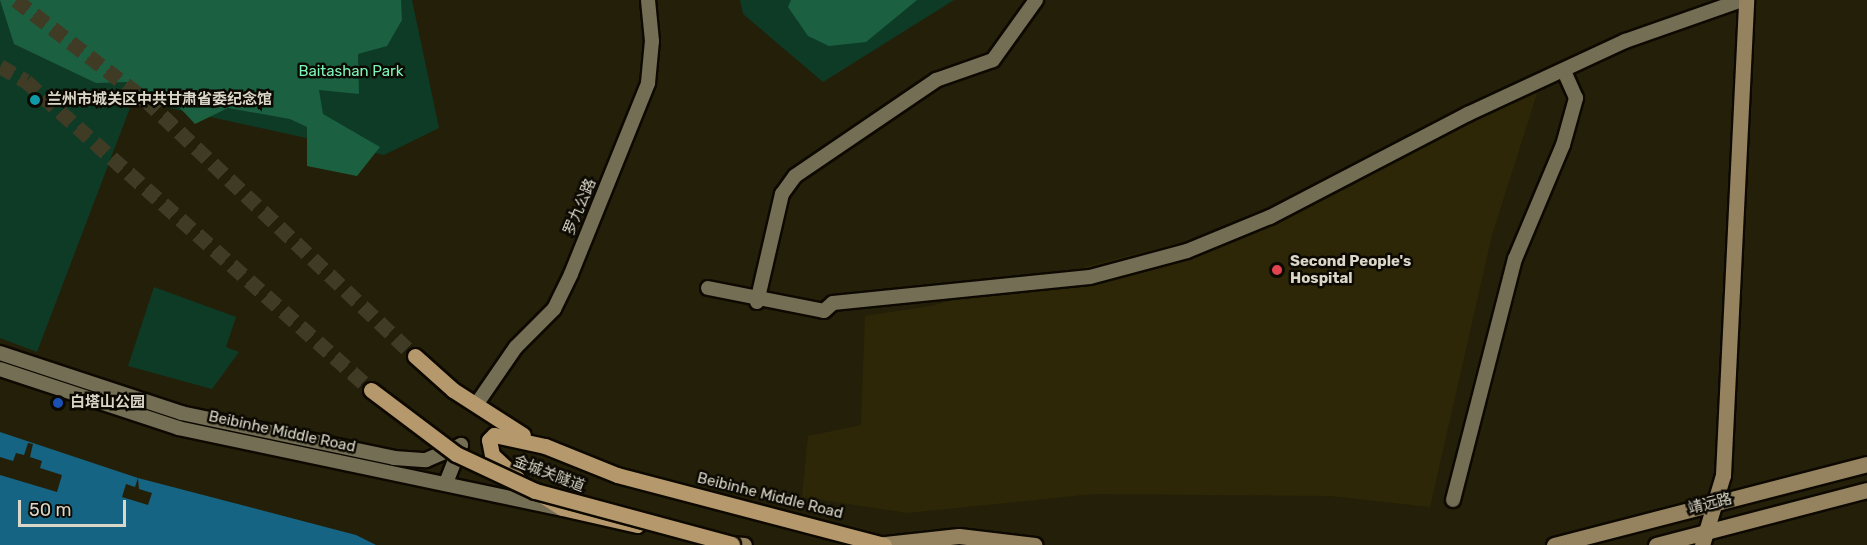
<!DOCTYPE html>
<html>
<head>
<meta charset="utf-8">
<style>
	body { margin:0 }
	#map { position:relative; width:1867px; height:545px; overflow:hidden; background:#241f08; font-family:Rubik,"Noto Sans SC",sans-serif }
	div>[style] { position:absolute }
	.built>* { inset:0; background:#2d2707 }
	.green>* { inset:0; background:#0e3b26 }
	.forest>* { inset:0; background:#1b6141 }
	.water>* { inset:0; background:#166483 }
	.pier>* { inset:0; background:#241f08 }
	.primary-tunnel>* { height:15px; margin-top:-7.5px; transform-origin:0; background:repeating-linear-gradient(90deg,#3f3b25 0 15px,transparent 0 23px) }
	.roads { filter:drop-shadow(2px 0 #0d0900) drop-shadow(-2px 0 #0d0900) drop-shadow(0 2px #0d0900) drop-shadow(0 -2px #0d0900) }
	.street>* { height:14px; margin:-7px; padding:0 7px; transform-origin:7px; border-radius:7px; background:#746e55 }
	.secondary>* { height:15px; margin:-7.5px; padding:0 7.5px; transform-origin:7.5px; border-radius:7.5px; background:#958360 }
	.primary>* { height:15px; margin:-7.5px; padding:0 7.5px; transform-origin:7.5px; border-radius:7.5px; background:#b5986c }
	.bridges { filter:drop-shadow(2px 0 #0d0900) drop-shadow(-2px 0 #0d0900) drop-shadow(0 2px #0d0900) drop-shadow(0 -2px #0d0900) }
	.primary-bridge>* { height:15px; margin:-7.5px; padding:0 7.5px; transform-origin:7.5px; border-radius:7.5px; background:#b5986c }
	.dots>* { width:16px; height:16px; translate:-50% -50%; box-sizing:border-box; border:3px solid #0b0902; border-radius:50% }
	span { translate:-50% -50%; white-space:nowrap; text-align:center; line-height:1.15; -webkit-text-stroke:5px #0b0902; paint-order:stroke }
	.park-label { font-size:15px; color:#7df5b8 }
	.poi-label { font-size:15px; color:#dad7c9; font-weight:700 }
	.left { translate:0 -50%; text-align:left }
	.street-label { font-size:15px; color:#dad7c9 }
	.scale { position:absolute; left:18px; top:500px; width:108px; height:27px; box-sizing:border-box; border:3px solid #dad7c9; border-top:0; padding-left:8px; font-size:18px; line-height:21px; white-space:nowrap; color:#dad7c9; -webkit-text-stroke:4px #0b0902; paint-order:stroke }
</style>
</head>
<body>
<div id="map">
	<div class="built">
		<div style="clip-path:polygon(1539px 87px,1492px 235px,1430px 507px,1330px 496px,1093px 494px,908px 513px,802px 497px,808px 436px,861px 425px,865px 316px,930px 306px,1214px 234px)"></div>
	</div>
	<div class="green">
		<div style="clip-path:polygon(0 0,412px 0,439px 128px,384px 155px,133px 100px,37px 352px,0 338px)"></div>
		<div style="clip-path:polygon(740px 0,954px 0,823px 82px,743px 14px)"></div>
		<div style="clip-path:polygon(154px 287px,236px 317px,226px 347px,239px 352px,212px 389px,128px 366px)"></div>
	</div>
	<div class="forest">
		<div style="clip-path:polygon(0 0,401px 0,402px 20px,387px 46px,358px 54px,359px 94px,319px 90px,323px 114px,380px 147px,357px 176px,307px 166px,307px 127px,290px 119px,228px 108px,195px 124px,181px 109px,129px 82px,96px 83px,14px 44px)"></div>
		<div style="clip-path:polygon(791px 0,917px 0,866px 42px,829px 46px,808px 36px,788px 7px)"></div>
	</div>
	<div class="water">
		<div style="clip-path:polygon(0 432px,138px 478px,356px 535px,376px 545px,0 545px)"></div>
	</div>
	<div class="pier">
		<div style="clip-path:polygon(28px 443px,33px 444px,30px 457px,42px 461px,40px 468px,62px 475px,57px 492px,0 475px,0 457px,13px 461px,16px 453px,24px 455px)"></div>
		<div style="clip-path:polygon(138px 478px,139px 489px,152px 493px,148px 505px,122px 497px,126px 484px,135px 487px)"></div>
	</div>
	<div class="primary-tunnel">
		<div style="left:16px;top:0;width:164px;rotate:37.6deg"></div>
		<div style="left:146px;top:100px;width:371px;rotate:43.6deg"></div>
		<div style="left:0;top:66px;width:30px;rotate:30deg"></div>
		<div style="left:26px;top:81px;width:463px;rotate:41.8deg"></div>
	</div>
	<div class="roads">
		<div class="street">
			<div style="left:708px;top:288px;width:118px;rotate:11.2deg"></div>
			<div style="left:824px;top:311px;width:12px;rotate:-42deg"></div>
			<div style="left:833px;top:303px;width:258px;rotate:-5.8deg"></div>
			<div style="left:1090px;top:277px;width:100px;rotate:-15deg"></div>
			<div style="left:1187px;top:251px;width:90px;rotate:-22.3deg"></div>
			<div style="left:1270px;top:217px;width:223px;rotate:-27.5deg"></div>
			<div style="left:1468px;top:114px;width:173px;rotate:-24.9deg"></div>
			<div style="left:1625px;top:41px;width:124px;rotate:-19.3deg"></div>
			<div style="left:757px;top:302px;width:111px;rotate:-77deg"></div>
			<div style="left:782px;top:194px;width:22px;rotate:-54deg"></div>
			<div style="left:795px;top:176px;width:171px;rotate:-34.2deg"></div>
			<div style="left:936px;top:80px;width:60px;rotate:-19.3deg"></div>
			<div style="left:993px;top:60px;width:74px;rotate:-54.4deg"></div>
			<div style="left:0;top:353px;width:191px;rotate:18.3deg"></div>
			<div style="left:181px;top:413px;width:218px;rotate:11.9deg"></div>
			<div style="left:394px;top:458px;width:32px;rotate:4deg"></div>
			<div style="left:426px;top:460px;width:38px;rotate:-23deg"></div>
			<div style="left:0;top:369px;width:188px;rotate:18.3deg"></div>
			<div style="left:178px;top:428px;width:389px;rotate:11.9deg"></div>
			<div style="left:478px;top:402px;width:67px;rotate:-55.4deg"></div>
			<div style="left:516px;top:347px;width:54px;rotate:-45deg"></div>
			<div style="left:554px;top:309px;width:39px;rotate:-64deg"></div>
			<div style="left:571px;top:274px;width:206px;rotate:-68deg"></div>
			<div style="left:648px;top:83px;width:42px;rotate:-84.6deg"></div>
			<div style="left:652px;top:41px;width:41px;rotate:-95.6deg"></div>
			<div style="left:446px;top:483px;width:41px;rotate:-68.5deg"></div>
			<div style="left:1453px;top:500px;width:249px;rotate:-75.6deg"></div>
			<div style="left:1515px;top:259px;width:124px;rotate:-67.2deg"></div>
			<div style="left:1563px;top:145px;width:49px;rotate:-74.5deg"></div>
			<div style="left:1576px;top:98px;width:30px;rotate:-114deg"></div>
		</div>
		<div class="secondary">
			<div style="left:732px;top:544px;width:12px;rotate:5deg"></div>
			<div style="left:876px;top:545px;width:83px;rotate:-6.2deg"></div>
			<div style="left:959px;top:536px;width:76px;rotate:6.8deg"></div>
			<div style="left:1554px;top:545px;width:323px;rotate:-14.5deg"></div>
			<div style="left:1656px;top:545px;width:218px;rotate:-14.6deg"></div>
			<div style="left:1702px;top:545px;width:73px;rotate:-73.3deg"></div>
			<div style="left:1723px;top:475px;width:476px;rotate:-87.2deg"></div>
		</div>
		<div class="primary">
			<div style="left:415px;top:356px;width:51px;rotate:41.8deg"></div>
			<div style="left:453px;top:390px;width:83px;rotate:32.7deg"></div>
			<div style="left:518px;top:479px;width:35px;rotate:-137deg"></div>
			<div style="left:492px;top:455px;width:15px;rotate:-101deg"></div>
			<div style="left:489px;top:440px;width:7px;rotate:-45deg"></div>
			<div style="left:494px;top:435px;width:52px;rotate:12.2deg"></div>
			<div style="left:545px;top:446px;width:78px;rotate:21.9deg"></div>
			<div style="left:617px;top:475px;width:276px;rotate:14.7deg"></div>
			<div style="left:538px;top:493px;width:28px;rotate:32deg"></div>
			<div style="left:562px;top:508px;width:77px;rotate:12.8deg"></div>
		</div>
	</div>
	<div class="bridges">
		<div class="primary-bridge">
			<div style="left:371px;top:390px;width:106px;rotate:37deg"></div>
			<div style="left:456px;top:454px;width:87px;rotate:25.1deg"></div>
			<div style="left:535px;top:491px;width:204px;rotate:15.1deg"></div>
		</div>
	</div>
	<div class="dots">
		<div style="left:35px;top:100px;background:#0f9aa8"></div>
		<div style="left:1277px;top:270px;background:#e0444e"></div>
		<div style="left:58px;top:403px;background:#1a4fb4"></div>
	</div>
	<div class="park-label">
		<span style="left:351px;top:72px">Baitashan Park</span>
	</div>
	<div class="poi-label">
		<span class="left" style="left:47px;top:100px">兰州市城关区中共甘肃省委纪念馆</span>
		<span class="left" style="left:1290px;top:270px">Second People's<br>Hospital</span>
		<span class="left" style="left:70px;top:403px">白塔山公园</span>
	</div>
	<div class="street-label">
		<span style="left:580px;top:207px;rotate:-67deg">罗九公路</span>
		<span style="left:282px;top:432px;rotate:12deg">Beibinhe Middle Road</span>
		<span style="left:549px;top:474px;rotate:21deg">金城关隧道</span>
		<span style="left:770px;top:496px;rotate:14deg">Beibinhe Middle Road</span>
		<span style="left:1710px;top:504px;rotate:-14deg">靖远路</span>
	</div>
	<div class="scale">50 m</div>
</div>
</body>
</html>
